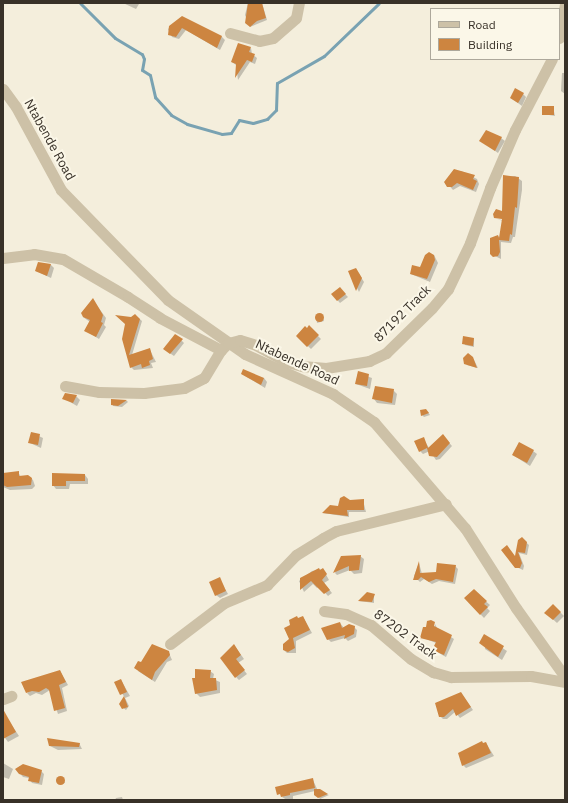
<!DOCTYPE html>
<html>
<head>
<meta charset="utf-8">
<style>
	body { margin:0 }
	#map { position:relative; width:568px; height:803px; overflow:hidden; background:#f4eedc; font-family:"IBM Plex Sans",sans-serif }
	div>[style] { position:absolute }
	.shadow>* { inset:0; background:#0003 }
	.stream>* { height:3px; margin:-1.5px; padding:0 1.5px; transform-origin:1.5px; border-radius:1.5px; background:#79a2b2 }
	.building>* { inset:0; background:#cd8540 }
	.round { border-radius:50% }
	.minor>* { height:11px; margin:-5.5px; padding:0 5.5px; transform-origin:5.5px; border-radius:5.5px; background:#cdc1a7 }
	span { translate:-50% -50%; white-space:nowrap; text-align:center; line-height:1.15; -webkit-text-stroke:4px #fbf7e8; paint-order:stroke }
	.street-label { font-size:13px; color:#383128 }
	.frame { position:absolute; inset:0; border:4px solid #383128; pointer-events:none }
	.legend { position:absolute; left:430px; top:8px; width:130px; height:52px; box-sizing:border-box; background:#fbf7e8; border:1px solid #ada89b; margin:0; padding:5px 7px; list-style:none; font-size:12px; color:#383128 }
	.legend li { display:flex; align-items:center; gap:8px; height:20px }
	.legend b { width:20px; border:1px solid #ada89b }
</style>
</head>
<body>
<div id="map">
	<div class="shadow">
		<div style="clip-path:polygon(123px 3px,138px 3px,139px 4px,136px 9px)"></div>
		<div style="clip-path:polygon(248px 3px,262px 3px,267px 20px,250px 27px,245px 15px)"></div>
		<div style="clip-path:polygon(182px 17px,222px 37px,225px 40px,220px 50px,186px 30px,179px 39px,172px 37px,168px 29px)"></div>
		<div style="clip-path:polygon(251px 48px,252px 54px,257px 58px,255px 64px,250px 62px,238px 80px,236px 65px,232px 62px)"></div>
		<div style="clip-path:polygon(562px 73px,565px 73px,565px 94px,561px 91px)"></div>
		<div style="clip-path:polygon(523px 94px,526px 97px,522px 106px,511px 98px)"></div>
		<div style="clip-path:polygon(553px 107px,555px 116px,543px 114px)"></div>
		<div style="clip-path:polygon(501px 138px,505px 141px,498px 153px,481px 141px)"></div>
		<div style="clip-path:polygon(461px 171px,477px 179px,479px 184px,476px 192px,460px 186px,453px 190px,446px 182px)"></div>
		<div style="clip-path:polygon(515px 176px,522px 181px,522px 190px,515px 237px,513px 237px,511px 243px,501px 242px,501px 259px,491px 254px,498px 236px,500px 238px,503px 221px,497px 219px,507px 221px,503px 212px,503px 178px)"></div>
		<div style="clip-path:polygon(434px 255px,438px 263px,430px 282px,411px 274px,421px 268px)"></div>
		<div style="clip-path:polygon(39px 263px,51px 265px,54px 268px,51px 278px,36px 271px)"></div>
		<div style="clip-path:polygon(356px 269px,364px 282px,359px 292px,349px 272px)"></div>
		<div style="clip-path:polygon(342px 291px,348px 297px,340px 303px,333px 295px)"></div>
		<div style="clip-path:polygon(93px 300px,106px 318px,104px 325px,106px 327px,99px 339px,86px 331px,90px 322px,83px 317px)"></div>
		<div style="clip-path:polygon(135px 315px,142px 321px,132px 355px,150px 350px,156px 362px,151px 363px,153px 368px,134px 370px,131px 367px,123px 339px)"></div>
		<div style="clip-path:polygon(316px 315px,322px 315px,324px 321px,317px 323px)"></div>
		<div style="clip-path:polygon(309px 327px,321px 339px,311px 349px,297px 336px)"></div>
		<div style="clip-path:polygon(464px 337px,474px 339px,474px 347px,465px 345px)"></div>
		<div style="clip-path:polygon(181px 340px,184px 343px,174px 356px,168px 352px)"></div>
		<div style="clip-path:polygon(468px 354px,474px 360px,478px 368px,467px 365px,465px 358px)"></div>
		<div style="clip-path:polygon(358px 373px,372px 378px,370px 389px,356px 384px)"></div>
		<div style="clip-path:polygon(242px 374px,264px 378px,267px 382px,265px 388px)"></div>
		<div style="clip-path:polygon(393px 390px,397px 394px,395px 405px,377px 403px,374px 399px)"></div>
		<div style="clip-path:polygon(76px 396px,80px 400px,77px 406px,63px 398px)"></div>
		<div style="clip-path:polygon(112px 400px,127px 401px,128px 402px,122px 407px,113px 406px)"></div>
		<div style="clip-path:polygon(427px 411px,430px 415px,424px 417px,422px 415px)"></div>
		<div style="clip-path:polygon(32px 433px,43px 438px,41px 448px,30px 443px)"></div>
		<div style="clip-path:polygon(443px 436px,452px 446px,440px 459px,436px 460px,430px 451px,423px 454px,420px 451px,423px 438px,429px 448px)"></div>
		<div style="clip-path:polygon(533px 451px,537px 454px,530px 466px,513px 455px)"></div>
		<div style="clip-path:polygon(18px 472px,21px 477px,30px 477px,33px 480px,35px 486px,32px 489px,10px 490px,3px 487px,3px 474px)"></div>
		<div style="clip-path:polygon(53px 474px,85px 475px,88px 479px,88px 484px,70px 484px,69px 489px,56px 489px,53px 485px)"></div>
		<div style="clip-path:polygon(363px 500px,366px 512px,349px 512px,349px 517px,323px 513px,350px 501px)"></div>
		<div style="clip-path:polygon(522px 539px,529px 545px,527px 555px,519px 553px,524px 566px,523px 570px,514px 566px)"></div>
		<div style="clip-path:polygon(360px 556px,364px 559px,362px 573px,354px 574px,350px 570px,337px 575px,335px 573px,342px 557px)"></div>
		<div style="clip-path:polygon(419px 563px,422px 574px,437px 573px,455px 566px,458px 569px,455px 584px,439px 581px,432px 584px,424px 579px,420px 582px,414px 576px)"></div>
		<div style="clip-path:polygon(323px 569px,329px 580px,324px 583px,332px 593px,328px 596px,319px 586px,317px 588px,313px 584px,304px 592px,299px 581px,312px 571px)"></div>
		<div style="clip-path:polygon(219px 578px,228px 594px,220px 598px,216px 595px)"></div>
		<div style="clip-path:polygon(474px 591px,490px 605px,487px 608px,490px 611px,484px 618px,465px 598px)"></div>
		<div style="clip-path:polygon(374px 595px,374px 603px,359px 601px)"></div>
		<div style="clip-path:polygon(553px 605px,564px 616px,557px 623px,546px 613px)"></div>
		<div style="clip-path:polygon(303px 617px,312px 633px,296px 641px,296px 653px,287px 653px,284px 650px)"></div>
		<div style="clip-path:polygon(340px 623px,344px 628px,354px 627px,357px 630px,356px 637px,348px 641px,345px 638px,331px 642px,328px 639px)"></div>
		<div style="clip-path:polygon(435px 624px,437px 628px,454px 639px,446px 657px,433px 650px,436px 643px,421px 637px,434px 631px)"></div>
		<div style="clip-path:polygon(484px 636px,507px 651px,502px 660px,485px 649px)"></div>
		<div style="clip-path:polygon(234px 645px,244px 659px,238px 663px,247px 674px,239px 680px,236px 677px)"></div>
		<div style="clip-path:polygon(169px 653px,172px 660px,167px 662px,155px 682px,138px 671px,141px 664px)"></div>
		<div style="clip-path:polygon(60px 671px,68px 685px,62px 688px,67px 711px,58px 714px,50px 690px,42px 695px,36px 693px,30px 696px,27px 693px)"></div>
		<div style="clip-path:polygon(210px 671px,214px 674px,213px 679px,220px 682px,220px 693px,200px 697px,196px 693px,196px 679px)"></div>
		<div style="clip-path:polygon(121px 680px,130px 696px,125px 698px,129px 706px,126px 710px,122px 707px,125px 698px,115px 682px)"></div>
		<div style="clip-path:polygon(461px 693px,473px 710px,460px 718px,455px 712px,447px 719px,443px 719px,440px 716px)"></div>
		<div style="clip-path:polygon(5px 715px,19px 736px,8px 742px,3px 735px,3px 716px)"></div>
		<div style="clip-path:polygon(79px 743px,82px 749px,58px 750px,50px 746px)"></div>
		<div style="clip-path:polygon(486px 743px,494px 756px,466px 768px,463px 765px)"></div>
		<div style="clip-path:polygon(3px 763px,13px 769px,9px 779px,3px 777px)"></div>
		<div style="clip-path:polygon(20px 766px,41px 771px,44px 774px,42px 785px,32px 783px,29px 778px,23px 777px,16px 769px)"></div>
		<div style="clip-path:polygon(62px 777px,65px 783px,60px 784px,56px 779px)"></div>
		<div style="clip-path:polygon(313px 780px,318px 791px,329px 795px,320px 799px,315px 791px,293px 796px,293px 799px,287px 800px,282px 797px)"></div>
		<div style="clip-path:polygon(122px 797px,123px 800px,115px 800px,116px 798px)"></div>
	</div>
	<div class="stream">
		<div style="left:80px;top:3px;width:49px;rotate:45deg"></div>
		<div style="left:115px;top:38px;width:31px;rotate:31deg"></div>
		<div style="left:142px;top:54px;width:5px;rotate:68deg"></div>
		<div style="left:144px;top:59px;width:11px;rotate:100deg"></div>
		<div style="left:142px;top:70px;width:9px;rotate:32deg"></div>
		<div style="left:150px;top:75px;width:23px;rotate:77deg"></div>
		<div style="left:155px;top:97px;width:24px;rotate:48deg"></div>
		<div style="left:171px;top:115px;width:18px;rotate:29deg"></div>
		<div style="left:187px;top:124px;width:36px;rotate:16deg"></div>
		<div style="left:222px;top:134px;width:9px;rotate:-6deg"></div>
		<div style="left:231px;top:133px;width:15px;rotate:-58deg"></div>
		<div style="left:239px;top:120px;width:14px;rotate:12deg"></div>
		<div style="left:253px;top:123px;width:15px;rotate:-16deg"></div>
		<div style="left:267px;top:119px;width:13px;rotate:-45deg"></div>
		<div style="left:276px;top:110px;width:27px;rotate:-88deg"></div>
		<div style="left:277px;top:83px;width:54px;rotate:-29.9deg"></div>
		<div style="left:324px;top:56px;width:76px;rotate:-43.9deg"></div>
	</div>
	<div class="building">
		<div style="clip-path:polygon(248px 3px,262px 3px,266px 18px,257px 21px,250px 27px,245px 23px)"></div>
		<div style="clip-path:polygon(182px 16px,222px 36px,217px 48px,182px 28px,176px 37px,168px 35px,169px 26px)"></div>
		<div style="clip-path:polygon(238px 43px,251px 47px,249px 52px,255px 54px,252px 62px,247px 60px,235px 78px,236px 64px,231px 62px)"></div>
		<div style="clip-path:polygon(515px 88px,524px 93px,518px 103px,510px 98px)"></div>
		<div style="clip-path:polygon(542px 106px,554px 106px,554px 115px,542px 115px)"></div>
		<div style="clip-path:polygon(486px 130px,502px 137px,495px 151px,479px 141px)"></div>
		<div style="clip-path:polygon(454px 169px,475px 175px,473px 179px,477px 181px,473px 190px,457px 183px,452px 187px,447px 187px,444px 182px)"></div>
		<div style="clip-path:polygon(503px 175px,519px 177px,517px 208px,515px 207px,512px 235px,510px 234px,509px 241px,499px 240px,500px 252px,498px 256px,493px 257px,490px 254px,490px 238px,498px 235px,499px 238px,502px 219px,494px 218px,493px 214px,496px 209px,502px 211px)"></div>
		<div style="clip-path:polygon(429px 252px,434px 255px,435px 260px,427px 279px,410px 274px,412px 265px,420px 267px,425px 255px)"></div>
		<div style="clip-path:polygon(38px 262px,51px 264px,47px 276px,35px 271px)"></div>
		<div style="clip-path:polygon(356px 268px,362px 278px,356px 291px,348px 271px)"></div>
		<div style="clip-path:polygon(340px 287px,346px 294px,337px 301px,331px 294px)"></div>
		<div style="clip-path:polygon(93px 298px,103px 315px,101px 322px,103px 323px,96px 337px,84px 331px,90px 320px,83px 317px,81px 313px)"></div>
		<div class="round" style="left:314.5px;top:312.5px;width:9px;height:9px"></div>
		<div style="clip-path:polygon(135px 314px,140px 319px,129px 355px,150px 348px,153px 359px,149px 361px,150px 365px,142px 368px,141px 364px,130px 368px,122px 339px,125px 324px,115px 315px,131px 317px)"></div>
		<div style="clip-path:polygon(309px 325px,319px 335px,307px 347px,296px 336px,305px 326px,307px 328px)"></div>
		<div style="clip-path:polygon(175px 334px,183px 339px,170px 354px,163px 349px)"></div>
		<div style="clip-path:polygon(463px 336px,474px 338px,473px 346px,462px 344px)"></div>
		<div style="clip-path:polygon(468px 353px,473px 357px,477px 368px,464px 364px,463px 358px)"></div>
		<div style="clip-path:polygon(243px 369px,264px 378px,261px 385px,241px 374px)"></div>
		<div style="clip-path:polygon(358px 371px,369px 374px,367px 386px,355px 384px)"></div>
		<div style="clip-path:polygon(375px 386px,394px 389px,392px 403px,372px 399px)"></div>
		<div style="clip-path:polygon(65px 393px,77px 395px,73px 403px,62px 399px)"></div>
		<div style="clip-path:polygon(111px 399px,127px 400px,118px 406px,111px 405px)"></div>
		<div style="clip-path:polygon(426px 409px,429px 413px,421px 416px,420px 410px)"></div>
		<div style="clip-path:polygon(31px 432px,40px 434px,38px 445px,28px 443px)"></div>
		<div style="clip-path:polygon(443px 434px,450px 443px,437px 457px,429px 456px,427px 448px,419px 452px,414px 441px,424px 437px,428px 448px)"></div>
		<div style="clip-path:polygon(519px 442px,534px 450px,527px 463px,512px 455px)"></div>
		<div style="clip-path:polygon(19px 471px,19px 476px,28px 475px,32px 478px,31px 485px,7px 487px,3px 485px,3px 473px)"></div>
		<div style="clip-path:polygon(52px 473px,85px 474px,85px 481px,66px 481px,66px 486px,52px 486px)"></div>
		<div style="clip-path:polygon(344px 496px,350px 500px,364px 499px,364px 510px,347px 510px,348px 516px,322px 513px,330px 505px,338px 506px,340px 498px)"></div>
		<div style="clip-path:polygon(522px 537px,527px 542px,525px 553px,518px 552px,522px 563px,520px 568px,515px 568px,501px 550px,507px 545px,515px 556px,518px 540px)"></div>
		<div style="clip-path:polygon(361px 555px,359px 570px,349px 571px,349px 566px,333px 573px,341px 556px)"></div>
		<div style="clip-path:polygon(419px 561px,420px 573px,436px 572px,437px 563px,456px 565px,453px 582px,436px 579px,429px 582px,421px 577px,418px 580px,413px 580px)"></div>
		<div style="clip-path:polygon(319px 568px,320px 570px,323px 568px,327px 574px,322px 580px,330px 590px,324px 594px,311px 581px,300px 590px,300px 578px)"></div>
		<div style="clip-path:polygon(220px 577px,226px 591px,215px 596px,209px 582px)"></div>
		<div style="clip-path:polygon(474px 589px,487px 601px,484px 604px,488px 607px,480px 615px,464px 598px)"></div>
		<div style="clip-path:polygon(367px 592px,375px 594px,372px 602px,358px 601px)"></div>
		<div style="clip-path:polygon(553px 604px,561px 612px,553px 620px,544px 613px)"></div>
		<div style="clip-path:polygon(297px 616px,298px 618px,303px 616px,310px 630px,293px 638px,295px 648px,288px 652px,283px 650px,283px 644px,289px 639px,284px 628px,290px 625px,289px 620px)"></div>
		<div style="clip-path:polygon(431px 620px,435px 622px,434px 626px,452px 635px,444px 655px,432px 650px,436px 642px,420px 638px,423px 627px,426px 627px,427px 621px)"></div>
		<div style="clip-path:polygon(340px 622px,342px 628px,349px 624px,355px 626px,354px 634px,344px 639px,345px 635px,327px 640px,321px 628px)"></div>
		<div style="clip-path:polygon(484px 634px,504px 646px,498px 657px,479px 643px)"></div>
		<div style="clip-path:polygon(152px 644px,169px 651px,170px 655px,155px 672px,152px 680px,134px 668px,138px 661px,141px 662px)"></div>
		<div style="clip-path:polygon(234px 644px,241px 655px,236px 659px,245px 670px,235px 678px,220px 658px)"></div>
		<div style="clip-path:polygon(195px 669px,211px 670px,210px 678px,216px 678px,217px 690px,195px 694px,192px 678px,195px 678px)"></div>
		<div style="clip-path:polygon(60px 670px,66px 682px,59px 685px,65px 708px,54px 711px,49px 690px,46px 688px,39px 692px,32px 691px,26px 693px,21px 682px)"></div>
		<div style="clip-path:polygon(121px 679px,127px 692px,120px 695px,114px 682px)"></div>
		<div style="clip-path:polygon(461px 692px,471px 707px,456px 716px,453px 709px,444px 717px,439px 717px,435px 703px)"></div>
		<div style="clip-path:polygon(124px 696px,128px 707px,122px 709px,119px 704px)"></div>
		<div style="clip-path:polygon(3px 709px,16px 732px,3px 739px)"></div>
		<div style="clip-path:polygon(47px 738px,80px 743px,79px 747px,49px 746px)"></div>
		<div style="clip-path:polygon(482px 741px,483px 743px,486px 742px,491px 753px,462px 766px,458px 753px)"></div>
		<div style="clip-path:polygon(23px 764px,42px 770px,39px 783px,28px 781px,29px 777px,19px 774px,15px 769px)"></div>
		<div class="round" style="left:55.5px;top:775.5px;width:9px;height:9px"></div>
		<div style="clip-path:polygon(313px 778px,315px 788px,290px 793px,290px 795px,281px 797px,280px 794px,277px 795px,275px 787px)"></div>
		<div style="clip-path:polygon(314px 789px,320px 789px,328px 794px,318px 798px,314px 795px)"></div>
	</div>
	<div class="minor">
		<div style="left:230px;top:33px;width:30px;rotate:15deg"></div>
		<div style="left:259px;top:41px;width:14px;rotate:-12deg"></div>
		<div style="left:273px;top:38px;width:30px;rotate:-41deg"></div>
		<div style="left:296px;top:18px;width:15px;rotate:-79deg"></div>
		<div style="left:559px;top:38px;width:36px;rotate:-80deg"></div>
		<div style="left:3px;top:89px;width:22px;rotate:54deg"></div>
		<div style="left:16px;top:107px;width:94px;rotate:61.5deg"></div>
		<div style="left:61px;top:190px;width:153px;rotate:45.8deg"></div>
		<div style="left:168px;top:300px;width:94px;rotate:35deg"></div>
		<div style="left:245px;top:354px;width:97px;rotate:24.4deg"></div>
		<div style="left:333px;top:394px;width:50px;rotate:34.3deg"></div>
		<div style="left:374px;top:422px;width:140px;rotate:49.4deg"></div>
		<div style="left:465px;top:528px;width:95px;rotate:57.5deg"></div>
		<div style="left:516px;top:608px;width:85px;rotate:54.6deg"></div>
		<div style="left:3px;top:258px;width:31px;rotate:-7deg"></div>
		<div style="left:34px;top:254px;width:29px;rotate:10deg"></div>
		<div style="left:63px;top:259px;width:75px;rotate:30.3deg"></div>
		<div style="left:128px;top:297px;width:38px;rotate:33deg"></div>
		<div style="left:160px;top:318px;width:69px;rotate:27.7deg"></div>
		<div style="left:221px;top:350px;width:10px;rotate:-45deg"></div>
		<div style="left:228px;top:343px;width:12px;rotate:-14deg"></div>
		<div style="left:240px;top:340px;width:17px;rotate:17deg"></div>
		<div style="left:256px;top:345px;width:35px;rotate:29deg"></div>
		<div style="left:287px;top:362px;width:16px;rotate:15deg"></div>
		<div style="left:302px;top:366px;width:24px;rotate:5deg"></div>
		<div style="left:326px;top:368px;width:44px;rotate:-9.2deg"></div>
		<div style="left:369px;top:361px;width:19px;rotate:-25deg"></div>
		<div style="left:386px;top:353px;width:64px;rotate:-44.4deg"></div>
		<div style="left:432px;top:308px;width:25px;rotate:-50deg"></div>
		<div style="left:448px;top:289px;width:51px;rotate:-64.4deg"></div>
		<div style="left:470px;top:243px;width:59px;rotate:-70deg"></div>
		<div style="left:490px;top:188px;width:63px;rotate:-66.7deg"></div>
		<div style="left:515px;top:130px;width:80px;rotate:-62.5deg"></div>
		<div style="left:65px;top:386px;width:35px;rotate:10deg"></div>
		<div style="left:99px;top:392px;width:45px;rotate:1.3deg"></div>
		<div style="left:144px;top:393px;width:40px;rotate:-7.1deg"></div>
		<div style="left:184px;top:388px;width:22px;rotate:-27deg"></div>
		<div style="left:204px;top:378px;width:33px;rotate:-59deg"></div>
		<div style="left:324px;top:611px;width:22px;rotate:8deg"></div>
		<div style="left:346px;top:614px;width:27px;rotate:24deg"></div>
		<div style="left:371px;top:625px;width:52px;rotate:40.4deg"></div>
		<div style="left:411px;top:659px;width:26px;rotate:31deg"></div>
		<div style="left:433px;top:672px;width:19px;rotate:16deg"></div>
		<div style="left:451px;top:677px;width:80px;rotate:-0.7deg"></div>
		<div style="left:531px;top:676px;width:35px;rotate:10deg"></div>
		<div style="left:170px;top:644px;width:68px;rotate:-37.2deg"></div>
		<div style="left:224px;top:603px;width:47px;rotate:-22.7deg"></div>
		<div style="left:267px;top:585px;width:42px;rotate:-46deg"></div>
		<div style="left:296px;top:555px;width:32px;rotate:-32deg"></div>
		<div style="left:323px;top:538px;width:15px;rotate:-28deg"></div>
		<div style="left:336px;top:531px;width:113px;rotate:-13.8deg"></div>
		<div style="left:3px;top:699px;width:9px;rotate:-21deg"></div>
	</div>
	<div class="street-label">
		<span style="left:49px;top:140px;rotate:61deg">Ntabende Road</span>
		<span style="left:403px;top:314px;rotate:-45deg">87192 Track</span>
		<span style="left:297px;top:363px;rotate:25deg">Ntabende Road</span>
		<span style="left:405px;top:635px;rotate:36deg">87202 Track</span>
	</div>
	<div class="frame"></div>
	<ul class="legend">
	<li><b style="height:5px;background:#cdc1a7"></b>Road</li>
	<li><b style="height:11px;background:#cd8540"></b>Building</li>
	</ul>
</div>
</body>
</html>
